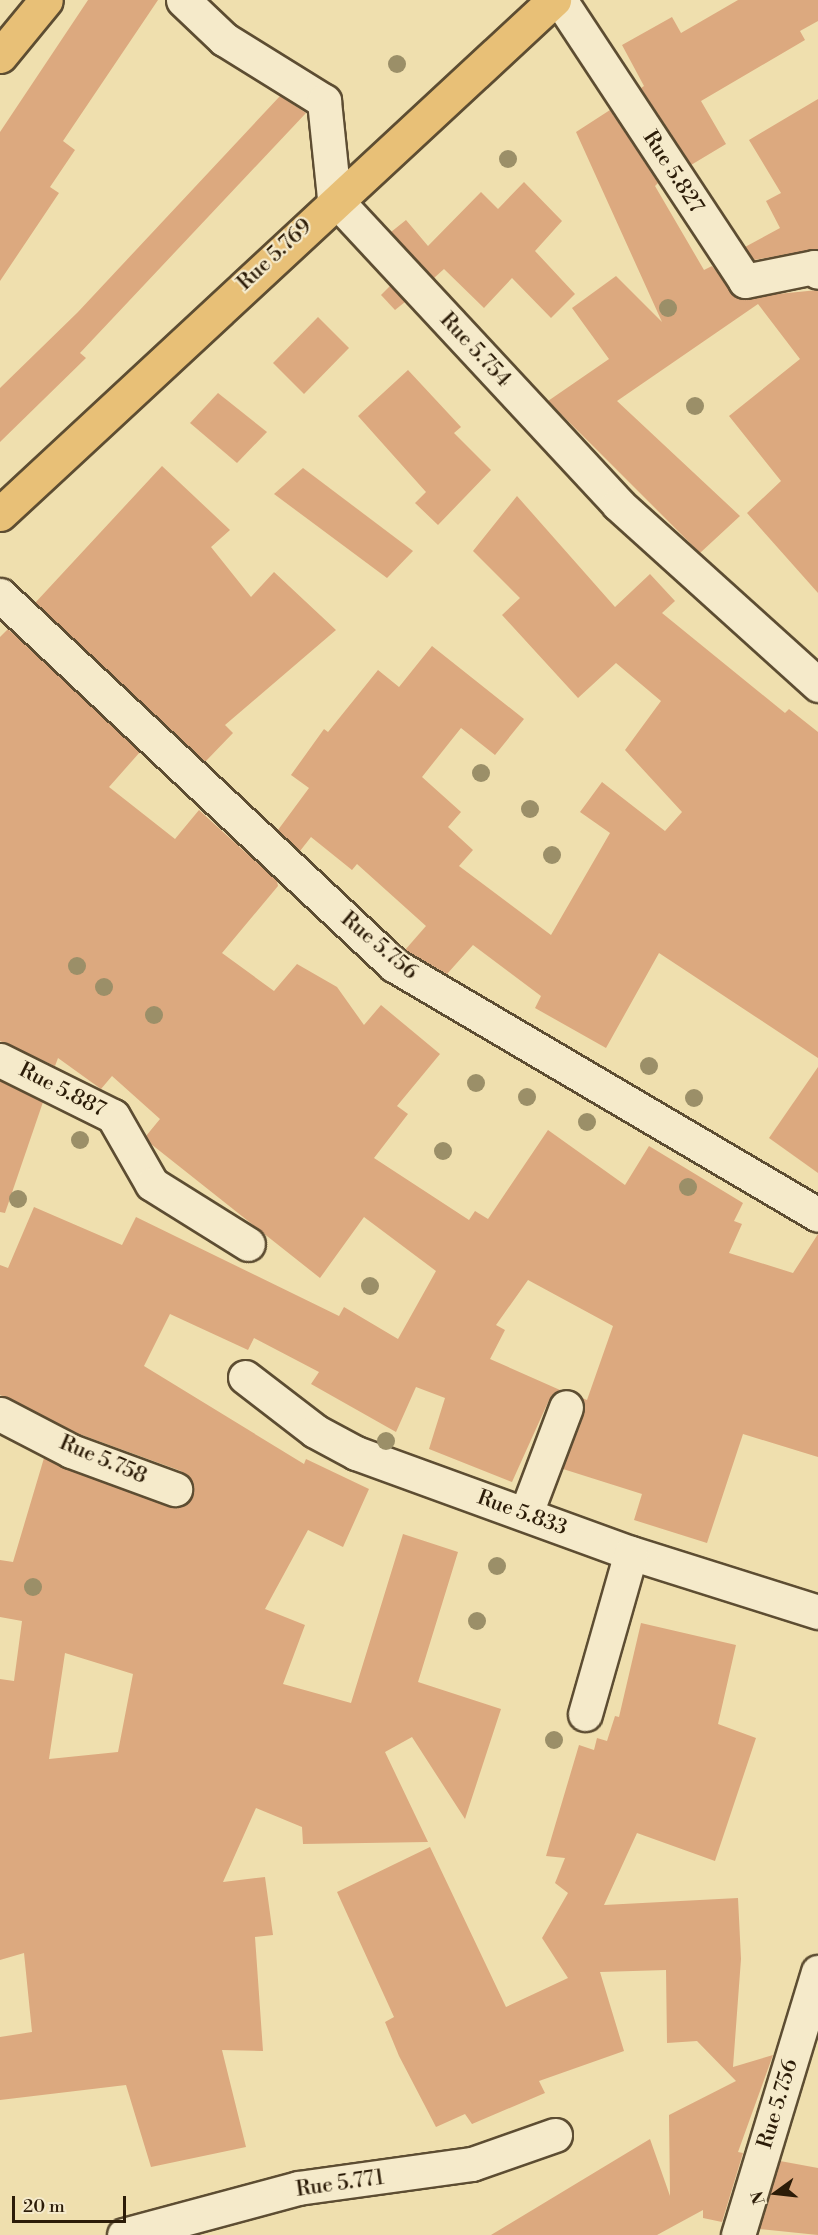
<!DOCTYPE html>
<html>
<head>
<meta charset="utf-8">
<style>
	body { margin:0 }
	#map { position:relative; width:818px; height:2235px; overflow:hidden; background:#efdfae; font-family:"Libre Bodoni",serif }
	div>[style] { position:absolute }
	.building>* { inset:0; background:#dca97f }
	.roads { filter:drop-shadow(2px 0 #5d4d32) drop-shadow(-2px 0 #5d4d32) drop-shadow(0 2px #5d4d32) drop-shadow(0 -2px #5d4d32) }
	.minor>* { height:33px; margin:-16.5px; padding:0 16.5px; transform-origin:16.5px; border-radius:16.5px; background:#f5eaca }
	.major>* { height:33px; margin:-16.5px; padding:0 16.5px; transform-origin:16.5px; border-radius:16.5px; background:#e8c077 }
	.trees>* { width:18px; height:18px; margin:-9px; border-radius:50%; background:#9b8f68 }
	span { translate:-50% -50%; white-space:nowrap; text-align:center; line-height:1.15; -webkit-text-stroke:4.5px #f5eaca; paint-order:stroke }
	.street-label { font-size:21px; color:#2c1c08 }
	.north { position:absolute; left:746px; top:2163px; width:60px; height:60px; -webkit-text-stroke:4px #f5eaca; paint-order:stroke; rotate:255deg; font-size:16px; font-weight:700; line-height:24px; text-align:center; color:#2c1c08 }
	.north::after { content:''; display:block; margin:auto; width:21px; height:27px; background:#2c1c08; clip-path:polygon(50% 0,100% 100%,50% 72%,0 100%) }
	.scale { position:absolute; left:12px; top:2196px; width:114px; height:27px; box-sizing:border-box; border:3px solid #2c1c08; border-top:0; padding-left:8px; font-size:18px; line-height:21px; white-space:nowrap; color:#2c1c08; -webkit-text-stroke:4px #f5eaca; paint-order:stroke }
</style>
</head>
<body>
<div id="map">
	<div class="building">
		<div style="clip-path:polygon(88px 0,158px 0,63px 141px,75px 150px,50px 187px,59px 193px,0 281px,0 132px)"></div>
		<div style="clip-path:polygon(738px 0,818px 0,818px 21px,800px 31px,805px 40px,701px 101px,726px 144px,691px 165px,641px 88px,644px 86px,622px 45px,672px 17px,681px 33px)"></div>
		<div style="clip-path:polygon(280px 96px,306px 113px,80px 353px,86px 358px,0 442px,0 388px,78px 312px)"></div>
		<div style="clip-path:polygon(818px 99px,818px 249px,754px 260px,745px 247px,780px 228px,766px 201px,781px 193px,749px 140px)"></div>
		<div style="clip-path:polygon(610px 110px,658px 183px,655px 186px,704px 270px,712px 266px,738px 298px,818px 290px,818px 593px,747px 513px,781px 481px,729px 416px,800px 359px,758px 304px,617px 401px,740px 516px,700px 553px,548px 401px,609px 359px,572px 308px,616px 276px,662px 322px,576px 132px)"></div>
		<div style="clip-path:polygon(524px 182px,562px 221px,535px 251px,575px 294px,551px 318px,512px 278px,484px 308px,444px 269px,434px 278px,391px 232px,406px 220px,428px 246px,481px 192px,498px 209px)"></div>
		<div style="clip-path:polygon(390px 286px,405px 302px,395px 310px,381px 295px)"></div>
		<div style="clip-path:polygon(318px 317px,349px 348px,304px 394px,273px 363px)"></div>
		<div style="clip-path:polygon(408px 370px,461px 427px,454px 433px,491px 470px,438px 525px,415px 503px,426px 492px,358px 416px)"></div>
		<div style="clip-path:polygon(218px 393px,267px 432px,237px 463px,190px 423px)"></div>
		<div style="clip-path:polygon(162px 466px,230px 530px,211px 547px,251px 597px,274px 572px,336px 630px,225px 725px,233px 733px,205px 762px,35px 603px)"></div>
		<div style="clip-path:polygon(303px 468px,413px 551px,387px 578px,274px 494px)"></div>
		<div style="clip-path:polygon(517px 496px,615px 607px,650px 574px,675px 601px,662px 613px,785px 713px,789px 709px,818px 732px,818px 1058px,659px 953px,606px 1048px,535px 1008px,541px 996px,473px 945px,447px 974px,405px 950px,426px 926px,357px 864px,352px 870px,311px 837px,300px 851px,278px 830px,309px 788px,291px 775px,324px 729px,328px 732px,378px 670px,399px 687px,432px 646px,524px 719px,495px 755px,461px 728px,422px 777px,461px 812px,448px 827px,473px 850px,459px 866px,551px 935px,610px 833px,580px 812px,602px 782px,665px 831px,682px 812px,625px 750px,661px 701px,616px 663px,578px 698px,502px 615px,520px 598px,473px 551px)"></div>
		<div style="clip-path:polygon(evenodd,8px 629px,140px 752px,109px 787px,175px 839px,199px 810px,277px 881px,278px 886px,222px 953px,274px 991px,297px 964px,337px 987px,364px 1025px,381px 1005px,440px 1054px,397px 1106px,408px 1114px,374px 1158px,469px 1220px,475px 1211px,488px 1219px,548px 1130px,625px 1185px,649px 1146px,743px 1203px,734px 1221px,742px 1224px,729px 1253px,793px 1273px,818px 1234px,818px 1457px,743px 1434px,707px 1543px,634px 1520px,642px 1494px,563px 1469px,584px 1414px,582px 1398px,587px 1400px,613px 1326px,528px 1280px,496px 1325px,505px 1330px,490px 1359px,560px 1390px,549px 1400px,512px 1482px,429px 1449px,445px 1398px,416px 1387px,396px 1432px,311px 1384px,319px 1372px,254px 1338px,248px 1350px,170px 1314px,144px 1366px,304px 1464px,306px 1459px,369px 1489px,343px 1547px,308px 1530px,265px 1609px,305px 1625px,283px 1684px,351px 1703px,403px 1534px,458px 1552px,418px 1682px,501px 1709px,465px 1819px,412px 1737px,385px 1752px,428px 1842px,303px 1844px,302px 1827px,256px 1808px,223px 1882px,265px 1877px,273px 1935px,255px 1937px,263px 2051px,222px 2050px,246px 2147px,151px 2167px,126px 2085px,0 2100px,0 2037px,32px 2032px,24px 1953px,0 1960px,0 1679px,14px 1681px,22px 1621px,0 1617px,0 1560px,13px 1562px,44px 1458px,169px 1507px,187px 1504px,194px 1486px,181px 1471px,79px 1434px,0 1395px,0 1265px,8px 1268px,34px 1207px,122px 1245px,136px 1217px,339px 1316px,344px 1307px,398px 1339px,436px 1271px,364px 1217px,320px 1278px,151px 1144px,146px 1136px,160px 1119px,112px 1076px,101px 1089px,58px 1058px,55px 1066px,0 1041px,0 637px,8px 629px,65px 1653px,133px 1674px,118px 1752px,49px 1759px,65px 1653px)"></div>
		<div style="clip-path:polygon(818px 1067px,818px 1173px,769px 1138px)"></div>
		<div style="clip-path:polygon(0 1081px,43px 1102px,5px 1213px,0 1212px)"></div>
		<div style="clip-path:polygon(641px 1623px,736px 1645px,718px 1724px,756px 1738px,715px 1861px,637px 1833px,604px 1905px,738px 1898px,741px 1959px,733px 2067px,773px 2055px,738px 2152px,743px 2153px,722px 2222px,703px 2218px,703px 2210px,657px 2235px,491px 2235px,650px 2139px,670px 2196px,669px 2115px,736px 2081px,697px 2041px,667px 2043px,666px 1970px,600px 1972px,624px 2051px,539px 2081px,545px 2093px,472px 2124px,465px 2114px,436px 2127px,399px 2056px,385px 2022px,394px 2017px,337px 1892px,430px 1847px,506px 2007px,568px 1978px,542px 1938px,568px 1893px,555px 1883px,565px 1858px,546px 1856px,579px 1745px,594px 1750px,597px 1738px,607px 1741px,615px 1716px,619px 1717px)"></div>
		<div style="clip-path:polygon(780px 2161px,818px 2168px,818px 2235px,759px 2229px)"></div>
	</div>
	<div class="roads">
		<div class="minor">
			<div style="left:183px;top:0;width:57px;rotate:43.6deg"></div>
			<div style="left:224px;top:39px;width:118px;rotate:31.8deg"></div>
			<div style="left:324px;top:101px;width:98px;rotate:84.1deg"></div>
			<div style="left:334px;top:198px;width:417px;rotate:47.1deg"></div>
			<div style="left:618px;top:504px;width:270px;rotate:42.1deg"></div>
			<div style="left:560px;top:0;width:336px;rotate:56.6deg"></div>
			<div style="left:745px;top:281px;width:70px;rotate:-11.5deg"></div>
			<div style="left:814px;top:267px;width:6px;rotate:51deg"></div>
			<div style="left:0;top:595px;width:540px;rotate:43.2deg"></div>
			<div style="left:394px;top:965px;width:492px;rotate:30.5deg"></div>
			<div style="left:0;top:1060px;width:126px;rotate:26.4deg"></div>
			<div style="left:113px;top:1116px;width:78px;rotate:60.2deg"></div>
			<div style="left:152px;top:1184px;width:113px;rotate:32deg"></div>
			<div style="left:245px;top:1377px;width:88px;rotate:37.6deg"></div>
			<div style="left:315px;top:1431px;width:47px;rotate:28.2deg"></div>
			<div style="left:356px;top:1453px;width:293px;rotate:20deg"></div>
			<div style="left:631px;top:1553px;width:196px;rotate:17.5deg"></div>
			<div style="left:0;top:1414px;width:80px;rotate:27.5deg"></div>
			<div style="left:71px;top:1451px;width:111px;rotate:20.1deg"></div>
			<div style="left:526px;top:1513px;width:113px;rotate:-69.3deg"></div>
			<div style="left:585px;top:1714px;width:167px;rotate:-74.1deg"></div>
			<div style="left:124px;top:2235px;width:180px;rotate:-15.1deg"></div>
			<div style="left:298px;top:2188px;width:176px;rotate:-7.9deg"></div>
			<div style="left:472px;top:2164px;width:88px;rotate:-19.3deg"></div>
			<div style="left:738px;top:2235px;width:275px;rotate:-73.1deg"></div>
		</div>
		<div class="major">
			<div style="left:0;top:56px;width:72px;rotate:-50.6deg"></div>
			<div style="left:0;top:514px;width:756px;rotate:-42.86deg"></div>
		</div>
	</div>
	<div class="trees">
		<div style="left:397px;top:64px"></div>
		<div style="left:508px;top:159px"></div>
		<div style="left:668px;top:308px"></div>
		<div style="left:695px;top:406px"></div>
		<div style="left:481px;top:773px"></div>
		<div style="left:530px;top:809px"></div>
		<div style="left:552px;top:855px"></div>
		<div style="left:77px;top:966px"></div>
		<div style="left:104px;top:987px"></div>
		<div style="left:154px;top:1015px"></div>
		<div style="left:649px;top:1066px"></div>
		<div style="left:476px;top:1083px"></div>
		<div style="left:527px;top:1097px"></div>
		<div style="left:694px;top:1098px"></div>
		<div style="left:587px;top:1122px"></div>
		<div style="left:80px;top:1140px"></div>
		<div style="left:443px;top:1151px"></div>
		<div style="left:688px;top:1187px"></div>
		<div style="left:18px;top:1199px"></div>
		<div style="left:370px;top:1286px"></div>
		<div style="left:386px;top:1441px"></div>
		<div style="left:497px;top:1566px"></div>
		<div style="left:33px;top:1587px"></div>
		<div style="left:477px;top:1621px"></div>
		<div style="left:554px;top:1740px"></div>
	</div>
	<div class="street-label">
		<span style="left:673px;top:172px;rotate:57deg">Rue 5.827</span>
		<span style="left:275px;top:255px;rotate:-43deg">Rue 5.769</span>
		<span style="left:475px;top:350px;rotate:47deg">Rue 5.754</span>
		<span style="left:379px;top:946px;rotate:40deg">Rue 5.756</span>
		<span style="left:62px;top:1090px;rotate:27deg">Rue 5.887</span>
		<span style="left:103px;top:1460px;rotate:23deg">Rue 5.758</span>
		<span style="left:522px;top:1513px;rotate:20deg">Rue 5.833</span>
		<span style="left:778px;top:2104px;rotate:-73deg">Rue 5.756</span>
		<span style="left:340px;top:2184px;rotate:-8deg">Rue 5.771</span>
	</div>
	<div class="north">N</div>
	<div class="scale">20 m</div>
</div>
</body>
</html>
